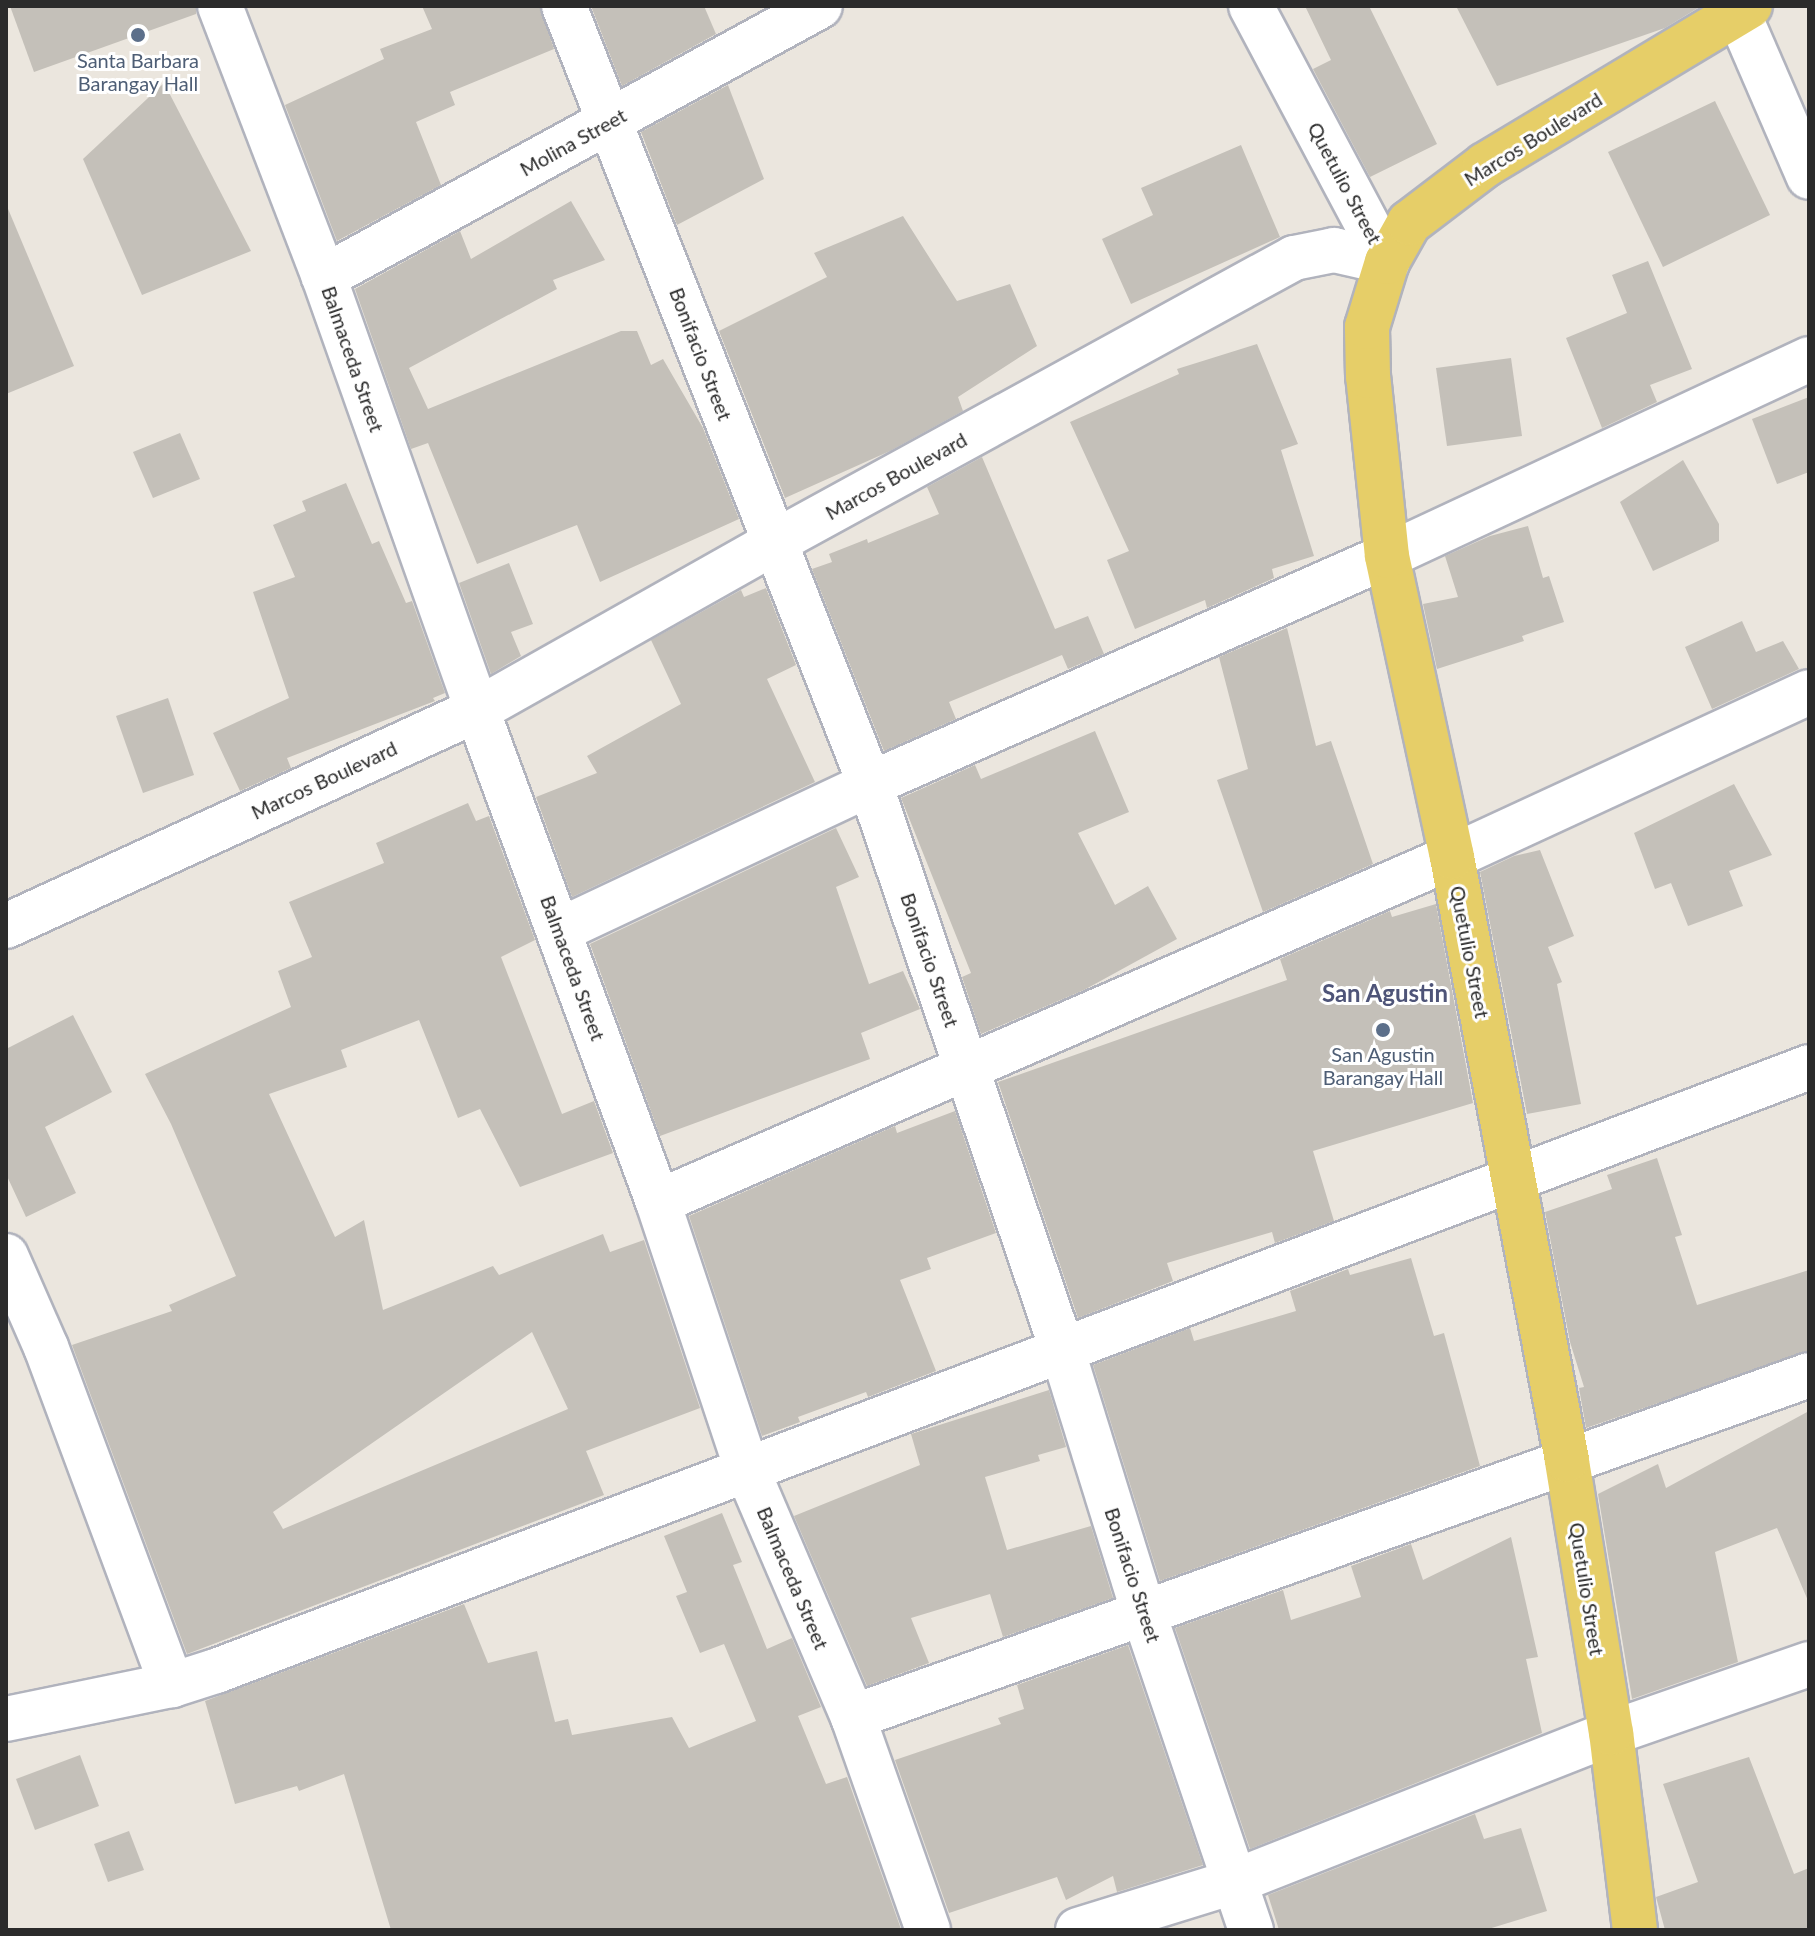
<!DOCTYPE html>
<html>
<head>
<meta charset="utf-8">
<style>
	body { margin:0 }
	#map { position:relative; width:1815px; height:1936px; overflow:hidden; background:#ebe6de; font-family:Lato,sans-serif }
	div>[style] { position:absolute }
	.building>* { inset:0; background:#c4c0b9 }
	.roads { filter:drop-shadow(2px 0 #b1b3bd) drop-shadow(-2px 0 #b1b3bd) drop-shadow(0 2px #b1b3bd) drop-shadow(0 -2px #b1b3bd) }
	.minor>* { height:44px; margin:-22px; padding:0 22px; transform-origin:22px; border-radius:22px; background:#fff }
	.major>* { height:44px; margin:-22px; padding:0 22px; transform-origin:22px; border-radius:22px; background:#e6ce68 }
	.dots>* { width:22px; height:22px; translate:-50% -50%; box-sizing:border-box; border:4px solid #fff; border-radius:50% }
	span { translate:-50% -50%; white-space:nowrap; text-align:center; line-height:1.15; -webkit-text-stroke:6px #fff; paint-order:stroke }
	.service-label { font-size:20px; color:#4e5e75 }
	.street-label { font-size:20px; color:#2b2b2b }
	.quarter-label { font-size:24px; color:#4e5478; font-weight:700 }
	.frame { position:absolute; inset:0; border:8px solid #2b2b2b; pointer-events:none }
</style>
</head>
<body>
<div id="map">
	<div class="building">
		<div style="clip-path:polygon(10px 6px,196px 6px,196px 14px,34px 72px)"></div>
		<div style="clip-path:polygon(422px 6px,540px 6px,554px 49px,450px 92px,455px 105px,416px 122px,441px 185px,337px 241px,285px 105px,384px 59px,380px 49px,432px 29px)"></div>
		<div style="clip-path:polygon(591px 6px,704px 6px,716px 34px,622px 86px)"></div>
		<div style="clip-path:polygon(1305px 6px,1369px 6px,1437px 144px,1370px 177px,1313px 69px,1331px 60px)"></div>
		<div style="clip-path:polygon(1456px 6px,1701px 6px,1665px 28px,1497px 86px)"></div>
		<div style="clip-path:polygon(164px 83px,251px 251px,142px 295px,83px 159px)"></div>
		<div style="clip-path:polygon(728px 85px,764px 179px,677px 225px,641px 132px)"></div>
		<div style="clip-path:polygon(1715px 101px,1770px 215px,1663px 267px,1608px 152px)"></div>
		<div style="clip-path:polygon(1241px 145px,1280px 237px,1131px 304px,1102px 239px,1153px 215px,1141px 188px)"></div>
		<div style="clip-path:polygon(571px 201px,605px 260px,553px 280px,557px 289px,409px 368px,428px 409px,621px 331px,637px 331px,651px 365px,663px 359px,703px 428px,739px 519px,600px 582px,577px 525px,477px 564px,428px 443px,411px 449px,355px 289px,460px 231px,471px 259px)"></div>
		<div style="clip-path:polygon(6px 204px,74px 366px,6px 394px)"></div>
		<div style="clip-path:polygon(903px 216px,957px 301px,1010px 284px,1037px 346px,958px 397px,963px 411px,890px 451px,785px 498px,719px 331px,827px 277px,814px 253px)"></div>
		<div style="clip-path:polygon(1648px 261px,1692px 369px,1650px 385px,1657px 402px,1602px 428px,1566px 338px,1627px 313px,1612px 275px)"></div>
		<div style="clip-path:polygon(1257px 344px,1298px 444px,1281px 450px,1314px 556px,1272px 569px,1274px 578px,1207px 608px,1205px 600px,1135px 629px,1107px 560px,1129px 551px,1070px 422px,1179px 374px,1177px 369px)"></div>
		<div style="clip-path:polygon(1511px 358px,1522px 436px,1447px 446px,1436px 368px)"></div>
		<div style="clip-path:polygon(1809px 397px,1809px 472px,1777px 484px,1752px 419px)"></div>
		<div style="clip-path:polygon(180px 433px,200px 479px,153px 498px,133px 452px)"></div>
		<div style="clip-path:polygon(982px 457px,1055px 629px,1088px 616px,1104px 654px,1068px 669px,1062px 655px,949px 702px,956px 719px,884px 751px,812px 569px,832px 562px,829px 554px,867px 539px,868px 543px,939px 514px,927px 487px)"></div>
		<div style="clip-path:polygon(1683px 460px,1719px 524px,1719px 541px,1653px 571px,1620px 502px)"></div>
		<div style="clip-path:polygon(346px 483px,372px 544px,379px 541px,406px 603px,412px 601px,445px 693px,433px 698px,435px 701px,287px 758px,291px 768px,240px 791px,213px 733px,289px 698px,253px 592px,295px 577px,273px 525px,306px 511px,302px 501px)"></div>
		<div style="clip-path:polygon(1528px 526px,1543px 578px,1549px 576px,1564px 622px,1522px 636px,1524px 641px,1437px 669px,1423px 604px,1458px 597px,1445px 556px,1490px 536px)"></div>
		<div style="clip-path:polygon(509px 563px,533px 624px,511px 632px,521px 656px,491px 674px,459px 583px)"></div>
		<div style="clip-path:polygon(766px 588px,796px 665px,767px 679px,815px 782px,572px 897px,536px 797px,597px 773px,587px 756px,681px 704px,651px 640px,741px 590px,744px 597px)"></div>
		<div style="clip-path:polygon(1742px 621px,1756px 652px,1783px 641px,1799px 669px,1712px 709px,1685px 647px)"></div>
		<div style="clip-path:polygon(1287px 628px,1316px 746px,1331px 741px,1373px 864px,1263px 912px,1217px 780px,1248px 769px,1219px 657px)"></div>
		<div style="clip-path:polygon(168px 698px,194px 775px,143px 793px,116px 716px)"></div>
		<div style="clip-path:polygon(1095px 731px,1129px 812px,1078px 833px,1115px 905px,1148px 886px,1177px 939px,1084px 990px,981px 1034px,962px 977px,971px 973px,901px 798px,975px 765px,981px 779px)"></div>
		<div style="clip-path:polygon(1734px 784px,1772px 855px,1729px 871px,1743px 906px,1688px 926px,1671px 883px,1655px 889px,1634px 833px)"></div>
		<div style="clip-path:polygon(evenodd,468px 803px,476px 821px,489px 816px,535px 940px,501px 957px,562px 1114px,594px 1101px,613px 1153px,520px 1187px,480px 1109px,458px 1118px,419px 1020px,341px 1050px,347px 1067px,269px 1094px,335px 1237px,364px 1220px,383px 1310px,493px 1266px,499px 1275px,603px 1234px,610px 1252px,644px 1240px,700px 1408px,586px 1451px,604px 1495px,187px 1654px,72px 1345px,172px 1311px,169px 1305px,236px 1276px,171px 1124px,145px 1074px,291px 1007px,278px 971px,312px 957px,289px 902px,384px 863px,376px 843px,468px 803px,532px 1332px,568px 1409px,283px 1529px,273px 1512px,532px 1332px)"></div>
		<div style="clip-path:polygon(836px 828px,859px 877px,836px 887px,869px 984px,903px 971px,920px 1009px,861px 1033px,870px 1059px,660px 1136px,590px 944px)"></div>
		<div style="clip-path:polygon(1540px 850px,1574px 936px,1548px 947px,1562px 982px,1557px 984px,1581px 1104px,1527px 1114px,1480px 872px,1514px 856px)"></div>
		<div style="clip-path:polygon(1436px 904px,1473px 1103px,1313px 1151px,1334px 1221px,1275px 1243px,1272px 1232px,1167px 1263px,1173px 1281px,1078px 1318px,998px 1082px,1287px 980px,1280px 959px,1390px 911px,1392px 917px)"></div>
		<div style="clip-path:polygon(73px 1015px,112px 1092px,45px 1127px,76px 1193px,26px 1217px,6px 1174px,6px 1043px,8px 1048px)"></div>
		<div style="clip-path:polygon(955px 1111px,996px 1233px,927px 1258px,931px 1269px,900px 1280px,936px 1371px,868px 1397px,866px 1392px,798px 1417px,800px 1422px,762px 1436px,689px 1216px,895px 1126px,897px 1133px)"></div>
		<div style="clip-path:polygon(1657px 1158px,1682px 1235px,1675px 1237px,1697px 1305px,1809px 1270px,1809px 1351px,1586px 1428px,1579px 1388px,1584px 1387px,1570px 1342px,1545px 1212px,1612px 1189px,1607px 1175px)"></div>
		<div style="clip-path:polygon(1411px 1258px,1434px 1336px,1444px 1333px,1480px 1466px,1160px 1581px,1093px 1365px,1190px 1328px,1194px 1341px,1296px 1311px,1290px 1291px,1348px 1269px,1350px 1275px)"></div>
		<div style="clip-path:polygon(1049px 1390px,1066px 1447px,1038px 1455px,1040px 1461px,985px 1477px,1007px 1550px,1091px 1526px,1113px 1598px,1003px 1637px,990px 1594px,911px 1618px,929px 1663px,867px 1686px,794px 1516px,920px 1465px,911px 1434px)"></div>
		<div style="clip-path:polygon(1809px 1411px,1809px 1603px,1777px 1528px,1715px 1552px,1738px 1662px,1632px 1699px,1598px 1494px,1658px 1464px,1666px 1488px)"></div>
		<div style="clip-path:polygon(722px 1513px,742px 1562px,733px 1565px,767px 1649px,792px 1638px,821px 1707px,798px 1716px,826px 1784px,847px 1777px,901px 1929px,391px 1930px,344px 1774px,299px 1791px,297px 1786px,235px 1804px,205px 1701px,464px 1604px,488px 1663px,537px 1651px,555px 1722px,568px 1719px,572px 1735px,672px 1717px,689px 1748px,756px 1721px,724px 1644px,700px 1653px,676px 1596px,687px 1592px,664px 1536px)"></div>
		<div style="clip-path:polygon(1511px 1537px,1538px 1657px,1526px 1659px,1542px 1733px,1250px 1849px,1175px 1628px,1283px 1590px,1291px 1620px,1361px 1597px,1351px 1566px,1411px 1544px,1423px 1580px)"></div>
		<div style="clip-path:polygon(1128px 1645px,1203px 1865px,1117px 1892px,1113px 1876px,1066px 1900px,1057px 1877px,949px 1913px,895px 1760px,1001px 1724px,998px 1718px,1024px 1709px,1017px 1685px)"></div>
		<div style="clip-path:polygon(80px 1755px,99px 1806px,35px 1830px,16px 1779px)"></div>
		<div style="clip-path:polygon(1749px 1757px,1794px 1874px,1809px 1868px,1809px 1930px,1665px 1930px,1656px 1897px,1698px 1882px,1663px 1784px)"></div>
		<div style="clip-path:polygon(1475px 1814px,1484px 1839px,1521px 1828px,1547px 1911px,1485px 1930px,1279px 1930px,1268px 1895px)"></div>
		<div style="clip-path:polygon(129px 1831px,144px 1870px,108px 1882px,94px 1844px)"></div>
	</div>
	<div class="roads">
		<div class="minor">
			<div style="left:220px;top:6px;width:290px;rotate:69deg"></div>
			<div style="left:324px;top:277px;width:459px;rotate:70.5deg"></div>
			<div style="left:477px;top:710px;width:524px;rotate:69.8deg"></div>
			<div style="left:658px;top:1202px;width:285px;rotate:71.6deg"></div>
			<div style="left:748px;top:1472px;width:267px;rotate:66.8deg"></div>
			<div style="left:853px;top:1717px;width:226px;rotate:70.6deg"></div>
			<div style="left:564px;top:6px;width:836px;rotate:68.53deg"></div>
			<div style="left:870px;top:784px;width:600px;rotate:71.23deg"></div>
			<div style="left:1063px;top:1352px;width:274px;rotate:72.8deg"></div>
			<div style="left:1144px;top:1614px;width:334px;rotate:71.3deg"></div>
			<div style="left:1251px;top:6px;width:290px;rotate:62deg"></div>
			<div style="left:1735px;top:6px;width:186px;rotate:66.6deg"></div>
			<div style="left:324px;top:277px;width:565px;rotate:-28.65deg"></div>
			<div style="left:6px;top:926px;width:518px;rotate:-24.64deg"></div>
			<div style="left:477px;top:710px;width:340px;rotate:-29.4deg"></div>
			<div style="left:773px;top:543px;width:594px;rotate:-28.68deg"></div>
			<div style="left:1294px;top:258px;width:41px;rotate:-11.3deg"></div>
			<div style="left:1334px;top:250px;width:54px;rotate:12.8deg"></div>
			<div style="left:560px;top:930px;width:343px;rotate:-25.2deg"></div>
			<div style="left:870px;top:784px;width:565px;rotate:-23.8deg"></div>
			<div style="left:1387px;top:556px;width:466px;rotate:-25deg"></div>
			<div style="left:658px;top:1202px;width:866px;rotate:-23.49deg"></div>
			<div style="left:1452px;top:857px;width:393px;rotate:-24.8deg"></div>
			<div style="left:6px;top:1256px;width:99px;rotate:66.3deg"></div>
			<div style="left:46px;top:1347px;width:361px;rotate:69.6deg"></div>
			<div style="left:853px;top:1717px;width:1015px;rotate:-19.68deg"></div>
			<div style="left:6px;top:1719px;width:169px;rotate:-11.6deg"></div>
			<div style="left:172px;top:1685px;width:46px;rotate:-17.7deg"></div>
			<div style="left:216px;top:1671px;width:1704px;rotate:-20.76deg"></div>
			<div style="left:1078px;top:1930px;width:165px;rotate:-17.2deg"></div>
			<div style="left:1236px;top:1881px;width:403px;rotate:-21.5deg"></div>
			<div style="left:1611px;top:1733px;width:210px;rotate:-19.2deg"></div>
		</div>
		<div class="major">
			<div style="left:1635px;top:1930px;width:198px;rotate:-96.9deg"></div>
			<div style="left:1611px;top:1733px;width:277px;rotate:-99.2deg"></div>
			<div style="left:1567px;top:1460px;width:614px;rotate:-100.8deg"></div>
			<div style="left:1452px;top:857px;width:308px;rotate:-102.2deg"></div>
			<div style="left:1387px;top:556px;width:181px;rotate:-96deg"></div>
			<div style="left:1368px;top:376px;width:49px;rotate:-91.2deg"></div>
			<div style="left:1367px;top:327px;width:68px;rotate:-72.9deg"></div>
			<div style="left:1387px;top:262px;width:45px;rotate:-60.6deg"></div>
			<div style="left:1409px;top:223px;width:96px;rotate:-37.3deg"></div>
			<div style="left:1485px;top:165px;width:309px;rotate:-31deg"></div>
		</div>
	</div>
	<div class="dots">
		<div style="left:138px;top:35px;background:#5c6f8a"></div>
		<div style="left:1383px;top:1030px;background:#5c6f8a"></div>
	</div>
	<div class="service-label">
		<span style="left:138px;top:72px">Santa Barbara<br>Barangay Hall</span>
		<span style="left:1383px;top:1066px">San Agustin<br>Barangay Hall</span>
	</div>
	<div class="street-label">
		<span style="left:1533px;top:139px;rotate:-32deg">Marcos Boulevard</span>
		<span style="left:573px;top:142px;rotate:-29deg">Molina Street</span>
		<span style="left:1345px;top:183px;rotate:62deg">Quetulio Street</span>
		<span style="left:701px;top:354px;rotate:69deg">Bonifacio Street</span>
		<span style="left:353px;top:359px;rotate:71deg">Balmaceda Street</span>
		<span style="left:896px;top:476px;rotate:-29deg">Marcos Boulevard</span>
		<span style="left:324px;top:780px;rotate:-25deg">Marcos Boulevard</span>
		<span style="left:1470px;top:952px;rotate:79deg">Quetulio Street</span>
		<span style="left:930px;top:960px;rotate:71deg">Bonifacio Street</span>
		<span style="left:573px;top:968px;rotate:70deg">Balmaceda Street</span>
		<span style="left:1133px;top:1575px;rotate:72deg">Bonifacio Street</span>
		<span style="left:793px;top:1578px;rotate:67deg">Balmaceda Street</span>
		<span style="left:1587px;top:1589px;rotate:81deg">Quetulio Street</span>
	</div>
	<div class="quarter-label">
		<span style="left:1385px;top:993px">San Agustin</span>
	</div>
	<div class="frame"></div>
</div>
</body>
</html>
